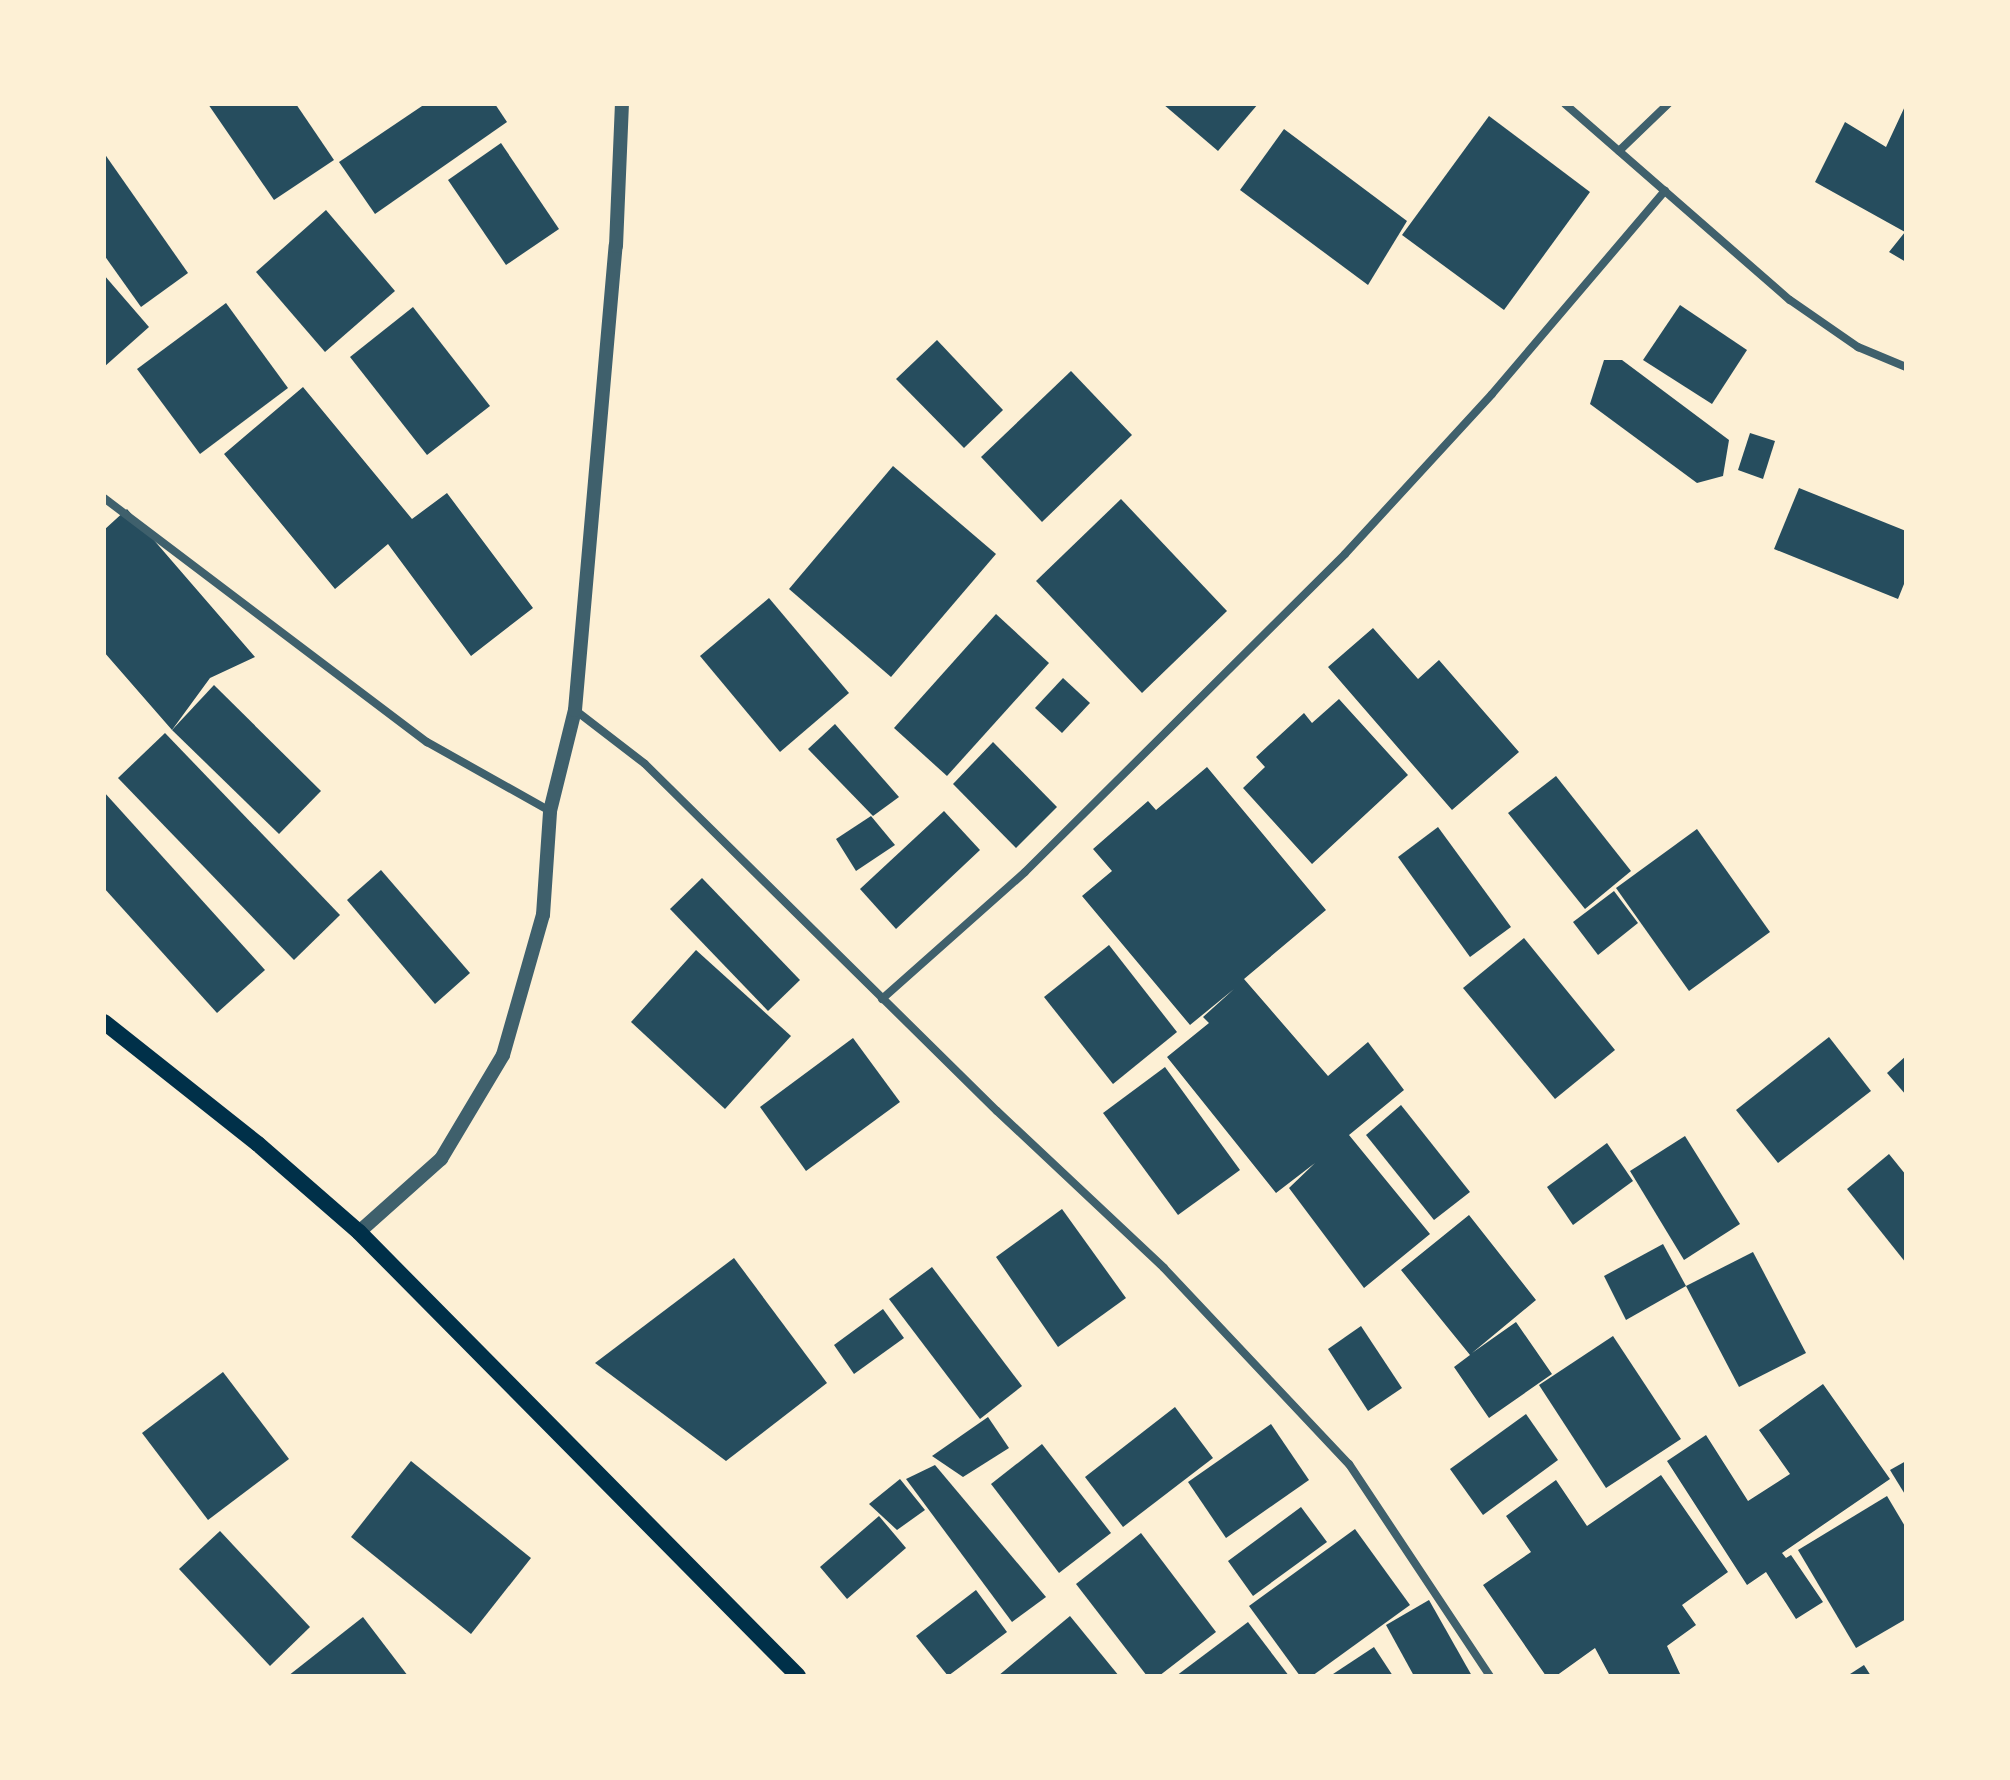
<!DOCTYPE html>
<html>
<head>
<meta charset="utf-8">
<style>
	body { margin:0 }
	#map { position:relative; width:2010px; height:1780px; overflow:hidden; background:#fdf0d5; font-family:Commissioner,sans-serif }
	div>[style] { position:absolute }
	.building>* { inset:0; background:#264d5e }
	.minor>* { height:8px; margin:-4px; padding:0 4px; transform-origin:4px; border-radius:4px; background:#3f606c }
	.tertiary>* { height:14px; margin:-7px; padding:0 7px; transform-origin:7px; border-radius:7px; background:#3f606c }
	.secondary>* { height:16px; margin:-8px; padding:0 8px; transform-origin:8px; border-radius:8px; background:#003049 }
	span { translate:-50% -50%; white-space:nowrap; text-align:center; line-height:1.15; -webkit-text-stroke:8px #fdf0d5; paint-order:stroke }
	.frame { position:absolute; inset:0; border:106px solid #fdf0d5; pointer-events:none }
</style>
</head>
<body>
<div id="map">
	<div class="building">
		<div style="clip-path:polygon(208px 104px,296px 104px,334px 160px,274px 200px)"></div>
		<div style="clip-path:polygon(425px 104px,495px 104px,507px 122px,375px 214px,339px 162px)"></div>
		<div style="clip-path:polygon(1163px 104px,1258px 104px,1218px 151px)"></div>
		<div style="clip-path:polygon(1906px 104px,1906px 262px,1889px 252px,1905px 232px,1815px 182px,1845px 122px,1886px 147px)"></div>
		<div style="clip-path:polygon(1489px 116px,1590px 192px,1504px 310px,1402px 235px)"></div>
		<div style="clip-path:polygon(1284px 129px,1407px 221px,1368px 285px,1240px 190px)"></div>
		<div style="clip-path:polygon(501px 143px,559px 229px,506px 265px,448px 180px)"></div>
		<div style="clip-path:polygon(104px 153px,188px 273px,141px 307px,104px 255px)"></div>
		<div style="clip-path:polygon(326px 210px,395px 291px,325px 352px,256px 272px)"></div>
		<div style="clip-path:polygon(104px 275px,149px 327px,104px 367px)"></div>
		<div style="clip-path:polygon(226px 303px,288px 388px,200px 454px,137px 369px)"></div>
		<div style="clip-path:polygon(1680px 305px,1747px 350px,1712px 404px,1643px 360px)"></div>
		<div style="clip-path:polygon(413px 307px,490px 406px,427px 455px,350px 357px)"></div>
		<div style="clip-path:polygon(937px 340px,1003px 410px,964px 448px,896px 379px)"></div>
		<div style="clip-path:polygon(1604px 360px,1622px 360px,1729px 440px,1723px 476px,1697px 483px,1590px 404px)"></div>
		<div style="clip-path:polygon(1071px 371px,1132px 435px,1042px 522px,981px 457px)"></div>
		<div style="clip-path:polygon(303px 387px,412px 519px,447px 493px,533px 608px,471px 656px,388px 544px,335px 589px,224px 454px)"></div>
		<div style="clip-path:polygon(1750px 433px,1775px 441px,1763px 479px,1738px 470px)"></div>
		<div style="clip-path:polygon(893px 466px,996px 554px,891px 677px,789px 589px)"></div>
		<div style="clip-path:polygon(1799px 488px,1906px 531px,1906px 579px,1898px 599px,1774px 549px)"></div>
		<div style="clip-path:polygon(1121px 499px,1227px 611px,1142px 693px,1036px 581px)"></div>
		<div style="clip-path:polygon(127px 509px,255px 657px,210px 678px,172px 730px,104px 652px,104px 530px)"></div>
		<div style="clip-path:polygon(769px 598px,849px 693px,780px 752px,700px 656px)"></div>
		<div style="clip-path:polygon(996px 614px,1049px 663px,947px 776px,894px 728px)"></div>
		<div style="clip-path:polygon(1373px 628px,1418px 679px,1439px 660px,1519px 752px,1452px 810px,1328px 667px)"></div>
		<div style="clip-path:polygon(1063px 678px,1090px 703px,1062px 733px,1035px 708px)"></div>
		<div style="clip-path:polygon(214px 685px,321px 791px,279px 834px,172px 730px)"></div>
		<div style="clip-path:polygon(1339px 699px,1408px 775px,1312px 864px,1243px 788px,1265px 767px,1256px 757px,1304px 713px,1312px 723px)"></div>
		<div style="clip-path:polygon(835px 724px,899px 797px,873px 816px,808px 749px)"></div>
		<div style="clip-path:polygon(165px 733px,340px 915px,294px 960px,118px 778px)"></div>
		<div style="clip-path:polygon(993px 742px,1057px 807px,1016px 848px,953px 784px)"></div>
		<div style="clip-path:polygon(1207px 767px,1326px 910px,1244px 979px,1328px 1076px,1368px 1042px,1404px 1090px,1349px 1135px,1430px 1234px,1364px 1288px,1289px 1188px,1315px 1163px,1276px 1193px,1167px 1057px,1209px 1023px,1203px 1017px,1234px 989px,1190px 1025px,1082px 896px,1112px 871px,1093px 849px,1148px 801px,1156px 810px)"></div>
		<div style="clip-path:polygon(1556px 776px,1631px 871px,1585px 909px,1508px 813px)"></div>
		<div style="clip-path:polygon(104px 792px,265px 970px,217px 1013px,104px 888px)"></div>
		<div style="clip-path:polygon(944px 811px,980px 850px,896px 929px,860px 889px)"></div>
		<div style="clip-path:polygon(871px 816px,895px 845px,856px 871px,836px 839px)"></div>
		<div style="clip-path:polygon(1438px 827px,1511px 927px,1470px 957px,1398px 857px)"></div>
		<div style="clip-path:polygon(1697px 829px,1770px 932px,1689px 991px,1616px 888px)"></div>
		<div style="clip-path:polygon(381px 870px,470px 973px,435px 1004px,347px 900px)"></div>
		<div style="clip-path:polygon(702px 878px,800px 980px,768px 1011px,670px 909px)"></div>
		<div style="clip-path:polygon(1614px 891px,1638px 923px,1598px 955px,1573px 922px)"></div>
		<div style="clip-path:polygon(1524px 938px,1615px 1050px,1555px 1099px,1463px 988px)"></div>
		<div style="clip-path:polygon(1109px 945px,1177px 1032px,1113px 1084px,1044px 997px)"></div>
		<div style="clip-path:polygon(696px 950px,791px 1036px,725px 1109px,631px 1022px)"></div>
		<div style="clip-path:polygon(1829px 1037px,1871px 1091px,1778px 1163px,1736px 1110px)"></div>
		<div style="clip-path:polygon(853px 1038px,900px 1102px,806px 1171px,760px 1107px)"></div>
		<div style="clip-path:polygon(1906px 1056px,1906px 1095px,1887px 1073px)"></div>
		<div style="clip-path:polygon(1165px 1067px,1240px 1170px,1178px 1215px,1103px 1113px)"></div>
		<div style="clip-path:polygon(1401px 1105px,1470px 1192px,1434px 1220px,1366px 1135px)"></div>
		<div style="clip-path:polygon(1685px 1136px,1740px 1224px,1684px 1260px,1630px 1171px)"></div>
		<div style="clip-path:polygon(1607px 1143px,1633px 1181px,1573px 1225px,1547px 1187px)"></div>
		<div style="clip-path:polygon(1889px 1154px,1906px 1175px,1906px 1263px,1847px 1189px)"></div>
		<div style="clip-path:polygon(1062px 1209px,1126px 1298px,1058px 1347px,996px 1257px)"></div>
		<div style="clip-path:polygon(1469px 1215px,1536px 1300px,1472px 1353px,1516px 1322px,1552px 1374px,1489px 1418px,1454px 1367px,1470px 1355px,1401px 1270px)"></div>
		<div style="clip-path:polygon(1663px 1244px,1686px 1286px,1626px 1320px,1604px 1276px)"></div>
		<div style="clip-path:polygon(1753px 1252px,1806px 1353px,1739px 1387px,1686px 1286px)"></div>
		<div style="clip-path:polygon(734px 1258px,827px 1383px,726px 1461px,595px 1363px)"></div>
		<div style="clip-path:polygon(932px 1267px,1022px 1386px,980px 1419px,889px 1299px)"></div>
		<div style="clip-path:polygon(883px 1309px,904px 1338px,854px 1374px,834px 1345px)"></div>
		<div style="clip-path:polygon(1361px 1326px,1402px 1388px,1368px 1411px,1328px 1349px)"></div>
		<div style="clip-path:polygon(1613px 1336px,1681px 1439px,1606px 1488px,1539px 1385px)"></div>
		<div style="clip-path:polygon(223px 1372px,289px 1459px,208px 1520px,142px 1433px)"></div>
		<div style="clip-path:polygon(1823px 1384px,1890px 1479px,1782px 1553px,1786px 1558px,1791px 1555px,1823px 1602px,1796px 1619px,1766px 1572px,1747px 1585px,1667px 1461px,1706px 1435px,1748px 1501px,1790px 1474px,1759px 1430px)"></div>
		<div style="clip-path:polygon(1175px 1407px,1213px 1458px,1123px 1527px,1085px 1477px)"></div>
		<div style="clip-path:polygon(1526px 1414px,1558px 1460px,1483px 1515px,1450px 1469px)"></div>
		<div style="clip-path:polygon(988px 1417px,1009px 1448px,963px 1477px,932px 1456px)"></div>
		<div style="clip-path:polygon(1271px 1424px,1309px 1480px,1226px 1538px,1188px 1482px)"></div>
		<div style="clip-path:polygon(1042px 1444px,1111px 1533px,1059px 1573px,991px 1484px)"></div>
		<div style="clip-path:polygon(411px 1461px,531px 1558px,471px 1634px,351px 1537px)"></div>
		<div style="clip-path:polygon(1906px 1461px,1906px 1496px,1890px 1470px)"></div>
		<div style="clip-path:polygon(935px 1465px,1046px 1597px,1012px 1622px,906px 1479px)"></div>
		<div style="clip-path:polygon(1661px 1475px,1728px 1572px,1682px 1605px,1696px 1625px,1667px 1646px,1681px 1676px,1610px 1676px,1595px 1648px,1556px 1676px,1546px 1676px,1483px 1585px,1531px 1552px,1506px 1516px,1556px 1480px,1587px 1526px)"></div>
		<div style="clip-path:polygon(900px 1479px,925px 1510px,897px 1530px,869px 1504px)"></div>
		<div style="clip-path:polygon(1887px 1496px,1906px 1528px,1906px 1619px,1856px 1648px,1798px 1550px)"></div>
		<div style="clip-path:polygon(1301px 1507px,1327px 1542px,1253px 1596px,1228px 1561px)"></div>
		<div style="clip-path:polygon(879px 1516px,906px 1548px,847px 1599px,820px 1567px)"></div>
		<div style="clip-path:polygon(1355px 1529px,1410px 1605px,1312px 1676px,1300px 1676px,1249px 1606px)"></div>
		<div style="clip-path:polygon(220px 1531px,310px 1627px,270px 1666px,179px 1569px)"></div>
		<div style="clip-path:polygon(1141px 1533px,1216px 1632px,1159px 1676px,1147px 1676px,1076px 1584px)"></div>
		<div style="clip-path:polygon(976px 1590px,1007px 1632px,948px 1676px,916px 1636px)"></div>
		<div style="clip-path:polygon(1429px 1600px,1472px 1676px,1414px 1676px,1386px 1625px)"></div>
		<div style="clip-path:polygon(1070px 1616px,1119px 1676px,998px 1676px)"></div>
		<div style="clip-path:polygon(363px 1617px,408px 1676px,288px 1676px)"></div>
		<div style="clip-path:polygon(1248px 1622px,1289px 1676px,1176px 1676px)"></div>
		<div style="clip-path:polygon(1374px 1647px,1393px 1676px,1330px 1676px)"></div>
		<div style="clip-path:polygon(1864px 1665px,1871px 1676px,1847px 1676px)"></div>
	</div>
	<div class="minor">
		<div style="left:1565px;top:104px;width:298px;rotate:41.1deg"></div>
		<div style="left:1790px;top:300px;width:83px;rotate:34.7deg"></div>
		<div style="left:1858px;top:347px;width:52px;rotate:22.6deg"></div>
		<div style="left:1619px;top:151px;width:68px;rotate:-43.8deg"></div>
		<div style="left:104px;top:498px;width:405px;rotate:37.1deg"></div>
		<div style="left:427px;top:742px;width:141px;rotate:29.3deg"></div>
		<div style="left:575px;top:710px;width:88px;rotate:37.6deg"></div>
		<div style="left:645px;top:764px;width:494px;rotate:44.6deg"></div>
		<div style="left:997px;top:1111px;width:229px;rotate:43.2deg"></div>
		<div style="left:1164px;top:1268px;width:270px;rotate:46.7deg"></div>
		<div style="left:1349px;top:1464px;width:255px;rotate:56.4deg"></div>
		<div style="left:882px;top:999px;width:191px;rotate:-41.6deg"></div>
		<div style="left:1025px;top:872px;width:451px;rotate:-44.8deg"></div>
		<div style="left:1345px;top:554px;width:217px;rotate:-47.4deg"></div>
		<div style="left:1492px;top:394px;width:267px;rotate:-49.6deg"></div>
	</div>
	<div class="tertiary">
		<div style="left:359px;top:1232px;width:110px;rotate:-41.7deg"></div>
		<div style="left:441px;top:1159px;width:121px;rotate:-59.2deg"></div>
		<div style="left:503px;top:1055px;width:146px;rotate:-74.1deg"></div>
		<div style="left:543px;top:915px;width:104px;rotate:-86.1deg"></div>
		<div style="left:550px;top:811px;width:104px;rotate:-76.1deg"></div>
		<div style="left:575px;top:710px;width:466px;rotate:-85deg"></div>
		<div style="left:616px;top:246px;width:142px;rotate:-87.6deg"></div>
	</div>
	<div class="secondary">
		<div style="left:104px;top:1022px;width:196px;rotate:38.4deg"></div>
		<div style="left:258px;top:1144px;width:134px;rotate:41.1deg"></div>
		<div style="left:359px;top:1232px;width:624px;rotate:45.32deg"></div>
	</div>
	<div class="frame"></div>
</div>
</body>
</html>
